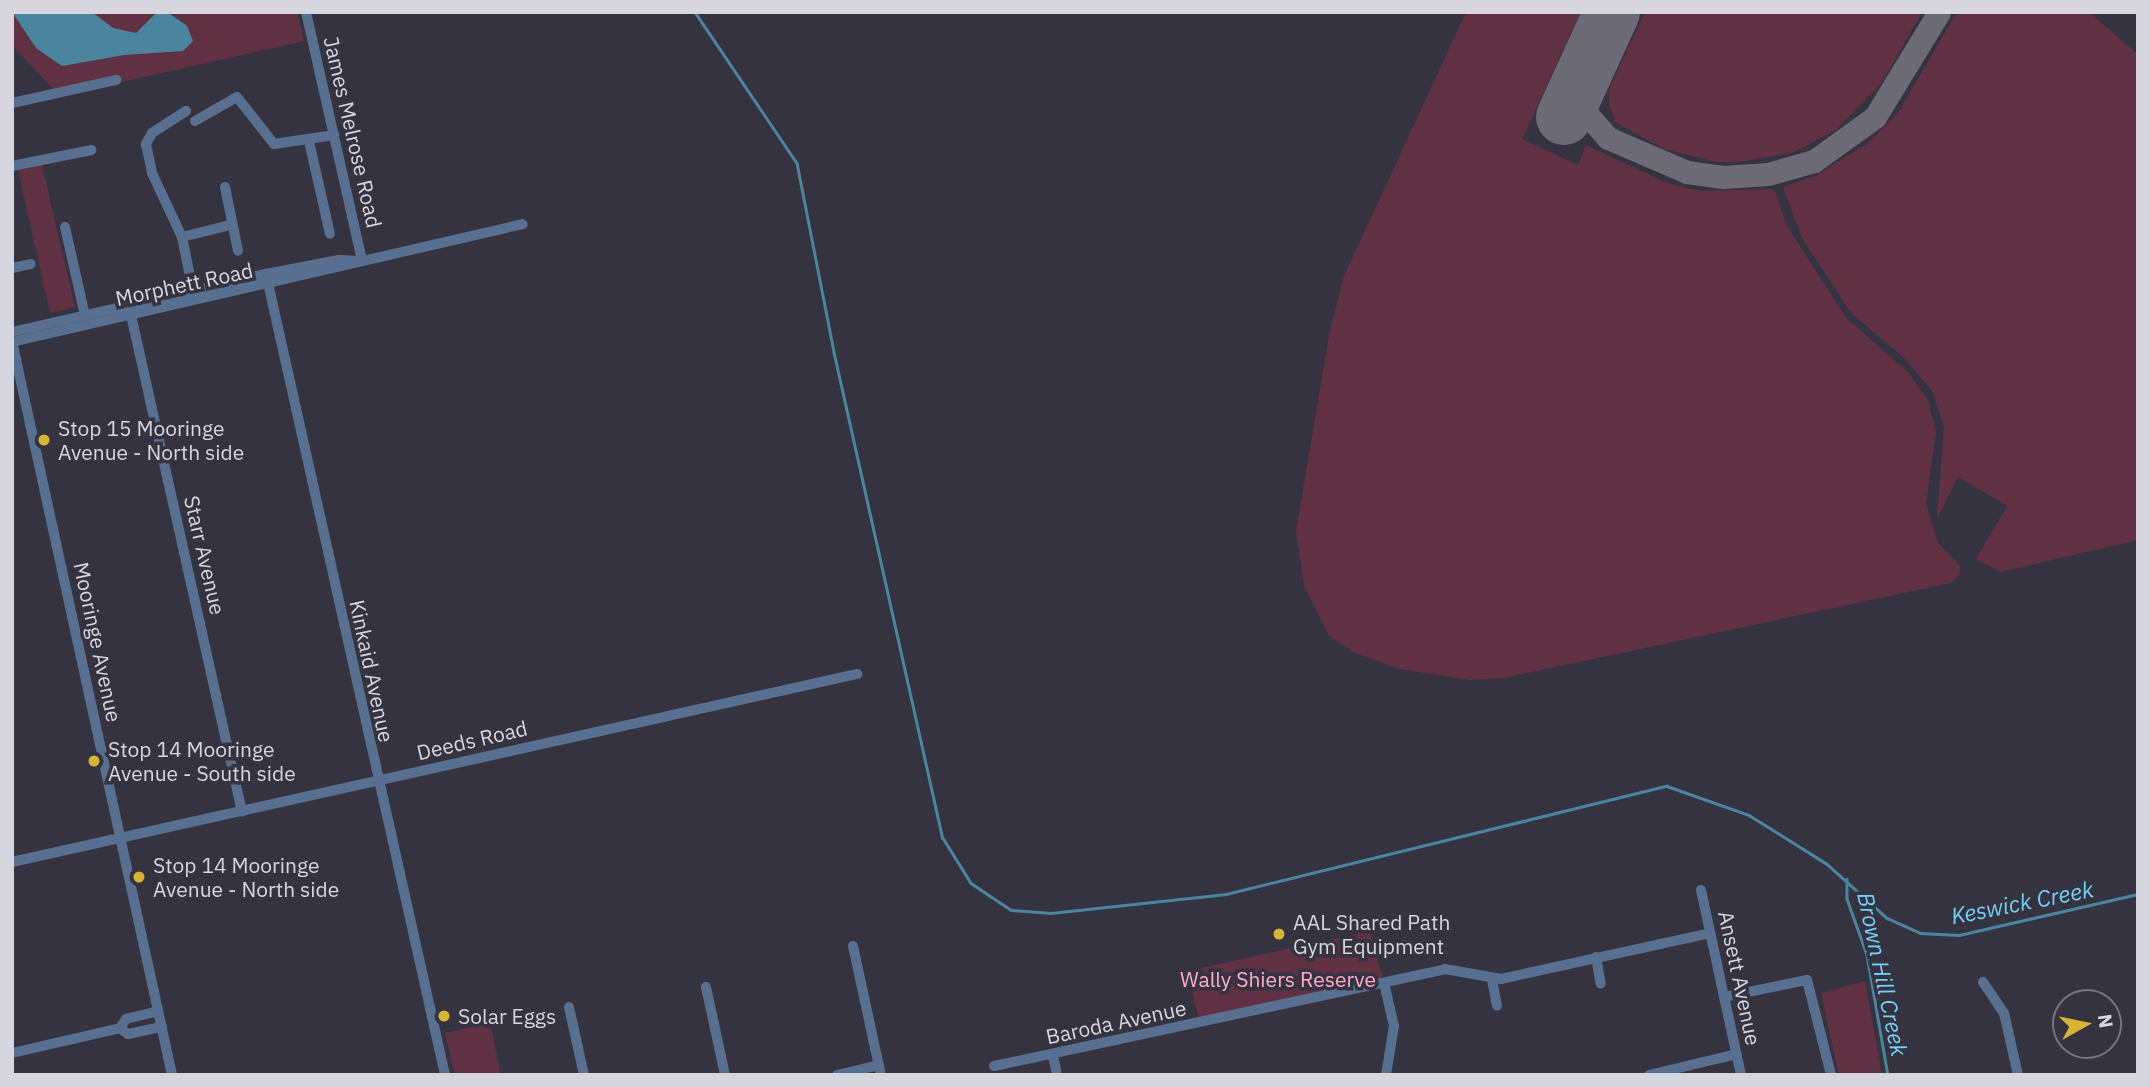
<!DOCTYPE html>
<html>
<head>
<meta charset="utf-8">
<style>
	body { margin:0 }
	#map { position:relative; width:2150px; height:1087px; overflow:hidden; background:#353340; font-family:"IBM Plex Sans",sans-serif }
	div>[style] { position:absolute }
	.green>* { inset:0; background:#5f3143 }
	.water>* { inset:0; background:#4a859d }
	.stream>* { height:2.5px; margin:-1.25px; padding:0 1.25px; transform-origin:1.25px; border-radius:1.25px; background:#4a859d }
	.taxiway>* { height:23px; margin:-11.5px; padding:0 11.5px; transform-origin:11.5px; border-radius:11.5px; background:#6c6a75 }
	.runway>* { height:56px; margin:-28px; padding:0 28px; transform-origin:28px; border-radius:28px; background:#6c6a75 }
	.minor>* { height:10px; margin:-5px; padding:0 5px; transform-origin:5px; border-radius:5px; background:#596f90 }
	.dots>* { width:19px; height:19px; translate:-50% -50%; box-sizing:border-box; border:4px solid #353340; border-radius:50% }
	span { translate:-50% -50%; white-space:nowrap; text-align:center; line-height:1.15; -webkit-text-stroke:7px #353340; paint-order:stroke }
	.street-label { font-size:21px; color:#d7d6de }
	.poi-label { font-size:21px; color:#d7d6de }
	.left { translate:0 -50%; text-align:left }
	.park-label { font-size:21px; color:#feacca }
	.water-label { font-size:23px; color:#74cff5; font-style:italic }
	.frame { position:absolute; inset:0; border:14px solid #d7d6de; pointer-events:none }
	.north { position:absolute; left:2052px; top:989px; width:70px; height:70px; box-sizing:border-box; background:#353340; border:2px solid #76747f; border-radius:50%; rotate:81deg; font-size:19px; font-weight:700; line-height:28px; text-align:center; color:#d7d6de }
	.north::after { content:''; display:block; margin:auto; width:24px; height:32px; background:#d7b434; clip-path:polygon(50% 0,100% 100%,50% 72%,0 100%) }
</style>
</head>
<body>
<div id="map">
	<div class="green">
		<div style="clip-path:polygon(12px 12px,297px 12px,304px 41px,60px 96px,12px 45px)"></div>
		<div style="clip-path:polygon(1466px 12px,1581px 12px,1522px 139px,1578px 165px,1586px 145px,1667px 183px,1700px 191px,1770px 189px,1776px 193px,1787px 226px,1847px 319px,1908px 372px,1928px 400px,1936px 432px,1926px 504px,1938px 543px,1960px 566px,1959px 576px,1951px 583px,1504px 678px,1470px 680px,1399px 669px,1355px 653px,1329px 636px,1304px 586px,1296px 531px,1330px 330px,1344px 276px)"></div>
		<div style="clip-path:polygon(1645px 12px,1922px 12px,1883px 81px,1836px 130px,1792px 153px,1738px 162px,1715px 162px,1664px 149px,1615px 122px,1609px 104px,1610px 87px)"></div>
		<div style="clip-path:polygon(1957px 12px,2089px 12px,2138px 55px,2138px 540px,2001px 572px,1976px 559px,2007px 506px,1958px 477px,1937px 519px,1944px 427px,1933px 392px,1903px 357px,1851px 313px,1802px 238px,1783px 187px,1815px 176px,1867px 144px,1898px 113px)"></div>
		<div style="clip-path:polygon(42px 165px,75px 307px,50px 313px,18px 170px)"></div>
		<div style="clip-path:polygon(1370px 931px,1384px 983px,1200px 1024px,1187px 971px)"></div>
		<div style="clip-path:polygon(1865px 981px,1882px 1075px,1839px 1075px,1821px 993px)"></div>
		<div style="clip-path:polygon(490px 1023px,501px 1075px,455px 1075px,445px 1033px)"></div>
	</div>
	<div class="water">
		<div style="clip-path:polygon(12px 12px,92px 12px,113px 28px,136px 33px,156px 13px,167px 12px,187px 26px,193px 41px,183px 51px,124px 55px,62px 66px,36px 48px)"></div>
	</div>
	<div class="stream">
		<div style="left:695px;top:12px;width:182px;rotate:56deg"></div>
		<div style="left:797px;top:163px;width:193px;rotate:78.9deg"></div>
		<div style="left:834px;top:352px;width:498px;rotate:77.4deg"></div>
		<div style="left:943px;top:838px;width:53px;rotate:58.1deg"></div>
		<div style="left:971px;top:883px;width:48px;rotate:34deg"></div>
		<div style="left:1011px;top:910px;width:40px;rotate:4.3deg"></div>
		<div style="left:1051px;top:913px;width:176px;rotate:-6.2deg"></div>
		<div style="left:1226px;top:894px;width:454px;rotate:-13.8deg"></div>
		<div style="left:1667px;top:786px;width:87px;rotate:19.5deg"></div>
		<div style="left:1749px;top:815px;width:92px;rotate:32.1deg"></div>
		<div style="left:1827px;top:864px;width:81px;rotate:42deg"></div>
		<div style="left:1887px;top:918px;width:36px;rotate:24deg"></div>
		<div style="left:1920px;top:933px;width:39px;rotate:3deg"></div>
		<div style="left:1959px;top:935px;width:184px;rotate:-12.9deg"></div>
		<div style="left:1847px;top:879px;width:20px;rotate:90deg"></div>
		<div style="left:1847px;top:899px;width:59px;rotate:70.3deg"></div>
		<div style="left:1867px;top:955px;width:122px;rotate:80.1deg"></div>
	</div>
	<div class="taxiway">
		<div style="left:1585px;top:72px;width:42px;rotate:87.3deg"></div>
		<div style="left:1587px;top:114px;width:32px;rotate:49deg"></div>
		<div style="left:1608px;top:138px;width:86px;rotate:23.3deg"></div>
		<div style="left:1687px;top:172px;width:36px;rotate:8deg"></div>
		<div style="left:1723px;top:177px;width:45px;rotate:-3.8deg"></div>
		<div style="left:1768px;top:174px;width:48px;rotate:-15.8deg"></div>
		<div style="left:1814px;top:161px;width:75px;rotate:-35.8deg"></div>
		<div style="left:1875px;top:117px;width:123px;rotate:-58.6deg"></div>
	</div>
	<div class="runway">
		<div style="left:1564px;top:117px;width:115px;rotate:-65.4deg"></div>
	</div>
	<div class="minor">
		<div style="left:306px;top:12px;width:255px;rotate:77.3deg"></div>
		<div style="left:12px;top:103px;width:107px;rotate:-12.5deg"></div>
		<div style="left:186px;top:111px;width:40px;rotate:147.1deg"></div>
		<div style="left:152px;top:133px;width:13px;rotate:119deg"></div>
		<div style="left:146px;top:144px;width:30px;rotate:78deg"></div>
		<div style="left:152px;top:173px;width:71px;rotate:64.9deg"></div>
		<div style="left:182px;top:237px;width:55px;rotate:78.5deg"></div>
		<div style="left:195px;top:121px;width:48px;rotate:-29.7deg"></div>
		<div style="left:237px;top:97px;width:60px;rotate:51.8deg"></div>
		<div style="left:274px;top:144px;width:61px;rotate:-8.5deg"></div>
		<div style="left:309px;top:141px;width:95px;rotate:77.3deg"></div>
		<div style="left:12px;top:166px;width:81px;rotate:-11.4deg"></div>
		<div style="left:225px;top:187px;width:65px;rotate:78.5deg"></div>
		<div style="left:65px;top:227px;width:91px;rotate:77.3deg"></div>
		<div style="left:182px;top:237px;width:49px;rotate:-14deg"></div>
		<div style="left:12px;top:268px;width:19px;rotate:-12deg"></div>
		<div style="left:266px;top:274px;width:821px;rotate:77.4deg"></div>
		<div style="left:129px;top:306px;width:518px;rotate:77.41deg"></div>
		<div style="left:12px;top:332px;width:261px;rotate:-12.9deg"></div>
		<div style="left:266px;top:274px;width:74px;rotate:-10.9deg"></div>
		<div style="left:339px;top:260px;width:21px;rotate:3deg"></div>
		<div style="left:12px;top:341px;width:751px;rotate:77.7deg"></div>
		<div style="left:12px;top:342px;width:524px;rotate:-13deg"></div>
		<div style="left:12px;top:862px;width:866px;rotate:-12.54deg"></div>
		<div style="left:1701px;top:890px;width:189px;rotate:77.8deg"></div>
		<div style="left:853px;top:946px;width:132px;rotate:77.8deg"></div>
		<div style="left:1596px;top:957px;width:27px;rotate:80deg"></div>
		<div style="left:1492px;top:980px;width:26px;rotate:79deg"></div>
		<div style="left:1983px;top:982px;width:37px;rotate:56deg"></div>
		<div style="left:2004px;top:1013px;width:64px;rotate:77.3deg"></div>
		<div style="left:1384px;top:983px;width:44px;rotate:76.9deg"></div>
		<div style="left:1394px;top:1026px;width:50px;rotate:99.3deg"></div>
		<div style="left:706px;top:987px;width:90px;rotate:77.8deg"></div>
		<div style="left:1724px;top:997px;width:85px;rotate:-11.6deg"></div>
		<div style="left:1807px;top:980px;width:98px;rotate:75.8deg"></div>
		<div style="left:569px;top:1007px;width:70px;rotate:77.6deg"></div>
		<div style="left:120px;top:1028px;width:10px;rotate:37deg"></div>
		<div style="left:128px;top:1034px;width:35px;rotate:-12deg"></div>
		<div style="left:12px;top:1053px;width:111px;rotate:-13deg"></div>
		<div style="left:120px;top:1028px;width:11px;rotate:-56deg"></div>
		<div style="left:126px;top:1019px;width:33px;rotate:-14deg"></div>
		<div style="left:1053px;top:1056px;width:19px;rotate:78deg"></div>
		<div style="left:994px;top:1066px;width:461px;rotate:-12.1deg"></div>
		<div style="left:1445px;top:969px;width:57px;rotate:10.1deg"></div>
		<div style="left:1501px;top:979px;width:214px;rotate:-12.4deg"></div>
		<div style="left:837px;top:1075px;width:43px;rotate:-13.4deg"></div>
		<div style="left:1649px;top:1075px;width:90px;rotate:-13.4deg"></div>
	</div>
	<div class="dots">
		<div style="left:44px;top:440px;background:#d7b434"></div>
		<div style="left:94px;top:761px;background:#d7b434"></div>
		<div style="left:139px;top:877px;background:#d7b434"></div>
		<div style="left:1279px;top:934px;background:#d7b434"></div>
		<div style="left:444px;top:1016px;background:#d7b434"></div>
	</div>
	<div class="street-label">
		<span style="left:353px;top:132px;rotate:77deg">James Melrose Road</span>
		<span style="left:184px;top:284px;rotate:-12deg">Morphett Road</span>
		<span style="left:205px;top:555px;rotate:77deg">Starr Avenue</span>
		<span style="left:98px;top:642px;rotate:78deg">Mooringe Avenue</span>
		<span style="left:372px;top:671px;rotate:78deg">Kinkaid Avenue</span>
		<span style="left:472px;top:740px;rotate:-13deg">Deeds Road</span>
		<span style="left:1740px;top:978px;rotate:78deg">Ansett Avenue</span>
		<span style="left:1116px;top:1022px;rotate:-12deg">Baroda Avenue</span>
	</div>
	<div class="poi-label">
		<span class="left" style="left:58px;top:440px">Stop 15 Mooringe<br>Avenue - North side</span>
		<span class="left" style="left:108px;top:761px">Stop 14 Mooringe<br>Avenue - South side</span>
		<span class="left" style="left:153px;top:877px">Stop 14 Mooringe<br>Avenue - North side</span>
		<span class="left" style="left:1293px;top:934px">AAL Shared Path<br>Gym Equipment</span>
		<span class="left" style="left:458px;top:1016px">Solar Eggs</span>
	</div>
	<div class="park-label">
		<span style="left:1278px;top:979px">Wally Shiers Reserve</span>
	</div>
	<div class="water-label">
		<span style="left:2022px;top:902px;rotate:-11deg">Keswick Creek</span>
		<span style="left:1883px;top:974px;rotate:78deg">Brown Hill Creek</span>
	</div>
	<div class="frame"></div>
	<div class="north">N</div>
</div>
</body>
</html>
